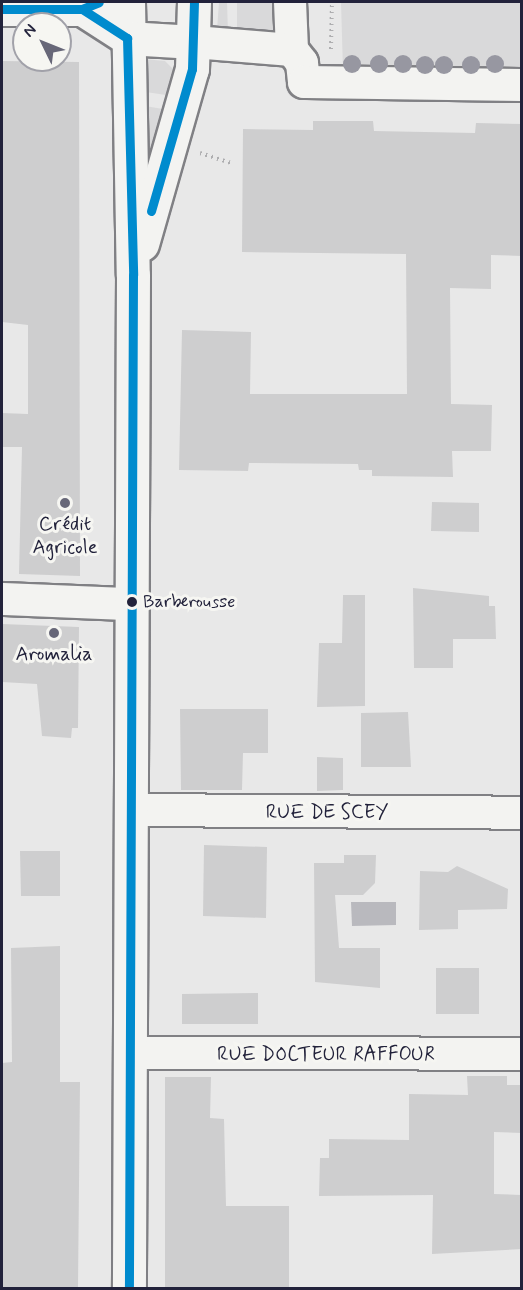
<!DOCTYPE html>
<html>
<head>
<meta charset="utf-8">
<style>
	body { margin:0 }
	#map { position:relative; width:523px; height:1290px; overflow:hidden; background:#e8e8e8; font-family:Mynerve,sans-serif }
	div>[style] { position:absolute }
	.green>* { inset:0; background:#d9d9da }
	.water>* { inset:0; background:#b9b9be }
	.building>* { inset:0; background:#cececf }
	.path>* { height:4px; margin-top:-2px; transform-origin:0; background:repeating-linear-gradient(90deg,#aeaeb0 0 1.5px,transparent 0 6px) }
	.roads { filter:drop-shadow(2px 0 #808084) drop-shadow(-2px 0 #808084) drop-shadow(0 2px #808084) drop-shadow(0 -2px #808084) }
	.minor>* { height:32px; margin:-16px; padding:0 16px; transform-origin:16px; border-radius:16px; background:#f3f3f1 }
	.secondary>* { height:33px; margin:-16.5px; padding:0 16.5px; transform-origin:16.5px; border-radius:16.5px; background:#f3f3f1 }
	.bus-1>* { height:9px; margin:-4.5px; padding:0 4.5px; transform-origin:4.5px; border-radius:4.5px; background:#008bce }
	.trees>* { width:18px; height:18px; margin:-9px; border-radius:50%; background:#9797a1 }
	.dots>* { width:16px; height:16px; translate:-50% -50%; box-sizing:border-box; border:3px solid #f6f6f2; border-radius:50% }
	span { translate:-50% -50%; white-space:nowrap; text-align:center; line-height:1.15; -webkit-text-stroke:6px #f6f6f2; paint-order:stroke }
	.bus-label { font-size:18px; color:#22223b }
	.left { translate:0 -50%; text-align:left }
	.poi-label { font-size:20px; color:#22223b }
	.street-label { font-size:20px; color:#22223b }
	.frame { position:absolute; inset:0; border:3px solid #22223b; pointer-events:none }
	.north { position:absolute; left:12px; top:12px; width:60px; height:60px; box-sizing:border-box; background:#f6f6f2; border:2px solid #a1a1a9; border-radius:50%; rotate:313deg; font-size:16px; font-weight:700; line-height:24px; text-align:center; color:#22223b }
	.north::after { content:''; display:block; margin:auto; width:21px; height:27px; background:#676778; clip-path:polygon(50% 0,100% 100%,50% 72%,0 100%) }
</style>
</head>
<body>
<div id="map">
	<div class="green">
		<div style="clip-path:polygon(219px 2px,227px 2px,228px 34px,217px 30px)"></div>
		<div style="clip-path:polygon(237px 2px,278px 2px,277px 27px,268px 33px,237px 34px)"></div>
		<div style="clip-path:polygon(341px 2px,521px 2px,521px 75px,343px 71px)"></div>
		<div style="clip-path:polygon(143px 59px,165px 61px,173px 69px,166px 95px,139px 91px)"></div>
		<div style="clip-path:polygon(139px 105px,163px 109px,148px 160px,139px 159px)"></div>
	</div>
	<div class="water">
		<div style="clip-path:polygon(351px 902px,396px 902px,396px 925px,352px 926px)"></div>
	</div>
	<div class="building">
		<div style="clip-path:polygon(2px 61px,79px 62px,80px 576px,19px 574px,22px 447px,2px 447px,2px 413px,28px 414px,28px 325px,2px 322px)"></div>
		<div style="clip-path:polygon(313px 121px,373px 121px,374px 131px,475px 133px,476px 123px,522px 124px,522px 256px,491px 255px,491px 289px,450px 288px,451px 404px,492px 405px,491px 451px,452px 451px,453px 477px,372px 476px,372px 470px,359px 470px,358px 464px,249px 463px,248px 471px,179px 470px,182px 330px,251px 332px,250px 394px,407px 394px,406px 254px,242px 252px,243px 129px,313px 130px)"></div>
		<div style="clip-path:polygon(432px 502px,479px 503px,479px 532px,431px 531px)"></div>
		<div style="clip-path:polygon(413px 588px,489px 596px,489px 606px,495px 606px,496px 639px,453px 639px,453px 668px,414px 668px)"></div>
		<div style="clip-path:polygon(343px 595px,365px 595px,365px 706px,317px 707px,319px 643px,342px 643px)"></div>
		<div style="clip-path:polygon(2px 624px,79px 627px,78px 728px,72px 728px,71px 738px,42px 736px,37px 684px,2px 682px)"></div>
		<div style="clip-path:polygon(180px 709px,268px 709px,268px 753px,243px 753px,242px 790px,181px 790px)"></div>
		<div style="clip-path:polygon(408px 712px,411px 767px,361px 767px,361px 713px)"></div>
		<div style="clip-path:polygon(317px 757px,343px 758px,343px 790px,317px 791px)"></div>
		<div style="clip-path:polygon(204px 845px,267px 847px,266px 918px,203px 916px)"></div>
		<div style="clip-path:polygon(20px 851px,60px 851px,60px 896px,21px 896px)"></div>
		<div style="clip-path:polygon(344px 855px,376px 855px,375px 883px,363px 895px,335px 895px,339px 948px,380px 948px,380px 988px,315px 982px,314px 863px,344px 863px)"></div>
		<div style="clip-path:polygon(457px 866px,508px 889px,507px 909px,458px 910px,458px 929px,419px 930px,420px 871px,448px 872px)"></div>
		<div style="clip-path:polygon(60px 946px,60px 1082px,80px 1082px,78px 1288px,2px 1288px,2px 1063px,12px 1062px,11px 948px)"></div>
		<div style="clip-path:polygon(436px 968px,479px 968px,479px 1014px,436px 1014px)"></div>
		<div style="clip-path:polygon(258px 993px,258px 1024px,182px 1024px,182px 994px)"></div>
		<div style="clip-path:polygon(467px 1076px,507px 1076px,507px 1085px,522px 1085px,522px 1133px,494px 1132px,494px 1194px,521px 1195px,522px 1249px,432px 1254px,433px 1195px,319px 1196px,320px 1158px,329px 1158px,329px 1139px,409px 1140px,409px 1094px,468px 1095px)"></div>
		<div style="clip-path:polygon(165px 1077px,211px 1077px,210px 1118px,224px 1119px,226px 1206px,289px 1206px,289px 1288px,165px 1288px)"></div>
	</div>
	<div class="path">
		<div style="left:331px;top:49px;width:47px;rotate:-88.8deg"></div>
		<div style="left:200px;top:153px;width:33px;rotate:18deg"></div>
	</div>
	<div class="roads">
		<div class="minor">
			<div style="left:290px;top:2px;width:48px;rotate:87.6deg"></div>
			<div style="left:194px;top:42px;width:98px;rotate:4.7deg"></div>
			<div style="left:292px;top:50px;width:16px;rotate:52deg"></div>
			<div style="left:302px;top:63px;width:19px;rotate:84deg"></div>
			<div style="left:304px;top:82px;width:218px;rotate:0.8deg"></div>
			<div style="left:2px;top:599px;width:126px;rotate:2.3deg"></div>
			<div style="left:132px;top:810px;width:390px;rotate:0.4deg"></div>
			<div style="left:131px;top:1053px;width:391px;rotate:0.1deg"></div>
		</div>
		<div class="secondary">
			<div style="left:128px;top:2px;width:273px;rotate:89deg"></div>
			<div style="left:133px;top:275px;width:1013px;rotate:90.23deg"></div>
			<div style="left:2px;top:9px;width:80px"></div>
			<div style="left:82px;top:9px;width:18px;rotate:-22deg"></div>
			<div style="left:82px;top:9px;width:54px;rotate:32.8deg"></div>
			<div style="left:127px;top:38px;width:67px;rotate:3.4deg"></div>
			<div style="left:142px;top:244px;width:182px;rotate:-74.1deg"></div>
			<div style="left:192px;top:69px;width:67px;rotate:-88.3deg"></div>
		</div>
	</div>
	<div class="bus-1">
		<div style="left:2px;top:9px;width:80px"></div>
		<div style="left:82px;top:9px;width:18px;rotate:-22deg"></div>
		<div style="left:82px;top:9px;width:54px;rotate:32.8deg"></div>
		<div style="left:127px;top:38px;width:237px;rotate:88.5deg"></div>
		<div style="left:133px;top:275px;width:1013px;rotate:90.23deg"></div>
		<div style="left:151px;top:211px;width:148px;rotate:-73.9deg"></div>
		<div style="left:192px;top:69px;width:67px;rotate:-88.3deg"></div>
	</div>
	<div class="trees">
		<div style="left:352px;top:64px"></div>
		<div style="left:379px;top:64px"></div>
		<div style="left:403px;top:64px"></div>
		<div style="left:495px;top:64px"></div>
		<div style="left:425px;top:65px"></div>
		<div style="left:444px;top:65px"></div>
		<div style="left:471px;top:65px"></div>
	</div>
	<div class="dots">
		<div style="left:65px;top:503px;background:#676778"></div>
		<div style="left:132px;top:602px;background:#22223b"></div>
		<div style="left:54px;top:633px;background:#676778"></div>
	</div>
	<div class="bus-label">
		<span class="left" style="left:143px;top:602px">Barberousse</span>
	</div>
	<div class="poi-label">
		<span style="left:65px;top:536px">Crédit<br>Agricole</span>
		<span style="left:54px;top:654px">Aromalia</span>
	</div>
	<div class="street-label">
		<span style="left:327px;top:812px">RUE DE SCEY</span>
		<span style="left:326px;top:1054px">RUE DOCTEUR RAFFOUR</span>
	</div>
	<div class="frame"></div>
	<div class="north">N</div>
</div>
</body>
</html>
